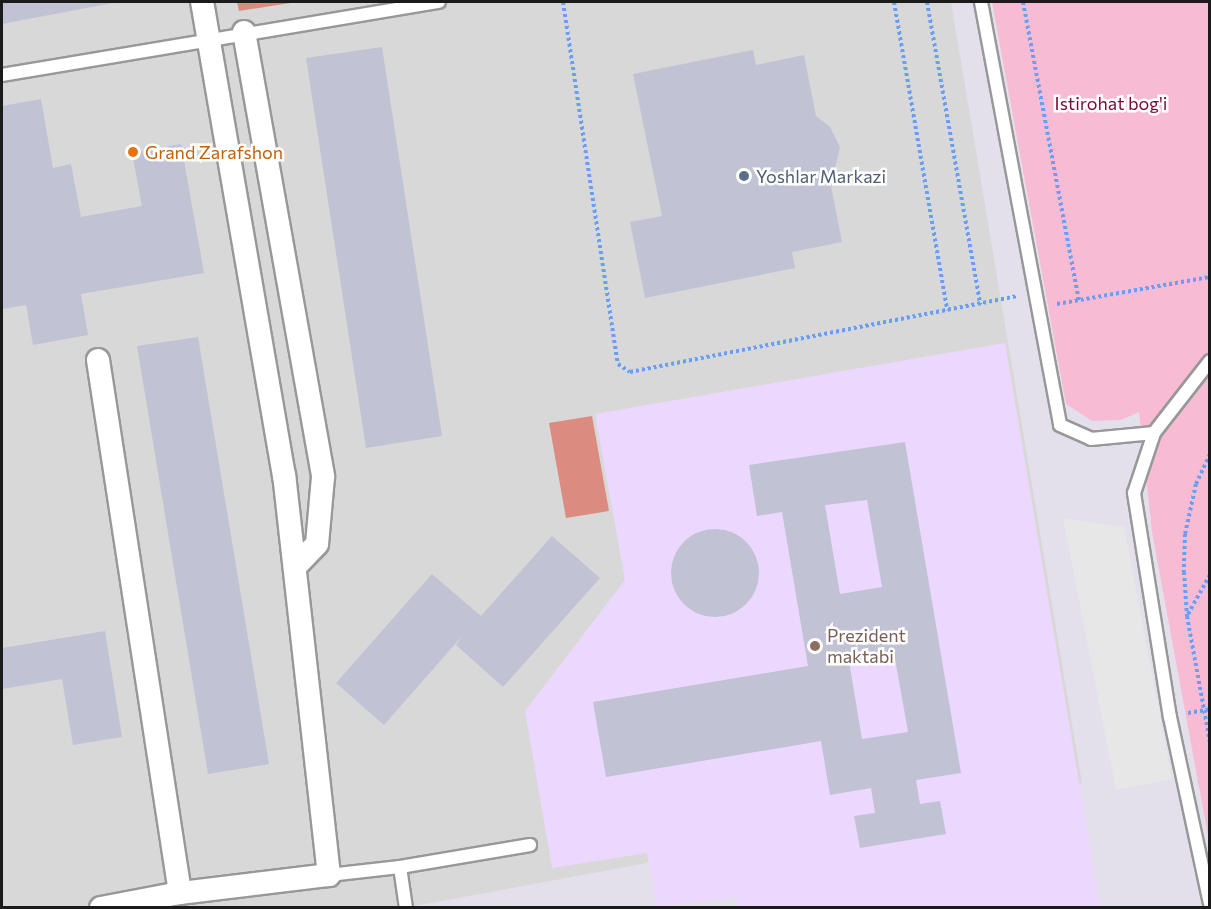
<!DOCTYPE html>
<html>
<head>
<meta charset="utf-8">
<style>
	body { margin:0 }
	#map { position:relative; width:1211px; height:909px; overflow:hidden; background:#e3e0ec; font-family:Commissioner,sans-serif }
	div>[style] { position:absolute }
	.residential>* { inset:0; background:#d8d8d9 }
	.education>* { inset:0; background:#ecd8fe }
	.park>* { inset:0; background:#f7bcd4 }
	.pitch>* { inset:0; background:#db8b7f }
	.parking>* { inset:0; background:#e7e7e7 }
	.building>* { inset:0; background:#c1c2d3 }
	.round { border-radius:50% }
	.path>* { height:4px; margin-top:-2px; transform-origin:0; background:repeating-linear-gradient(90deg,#689ef6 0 3px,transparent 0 6px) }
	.roads { filter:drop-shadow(2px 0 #989898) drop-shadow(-2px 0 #989898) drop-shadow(0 2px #989898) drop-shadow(0 -2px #989898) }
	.service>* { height:12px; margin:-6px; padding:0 6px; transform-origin:6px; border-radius:6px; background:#fff }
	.minor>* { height:22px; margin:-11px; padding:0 11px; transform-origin:11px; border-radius:11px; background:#fff }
	.dots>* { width:16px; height:16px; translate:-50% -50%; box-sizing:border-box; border:3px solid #fff; border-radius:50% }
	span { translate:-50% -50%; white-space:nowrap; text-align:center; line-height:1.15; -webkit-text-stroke:5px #fff; paint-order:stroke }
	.park-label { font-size:18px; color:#740d36 }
	.food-label { font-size:18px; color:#c56008 }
	.left { translate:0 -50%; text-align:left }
	.service-label { font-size:18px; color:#4e5e75 }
	.education-label { font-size:18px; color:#785e54 }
	.frame { position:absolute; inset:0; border:3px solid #1b1b1b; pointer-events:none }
</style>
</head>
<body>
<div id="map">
	<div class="residential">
		<div style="clip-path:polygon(2px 2px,951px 2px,1082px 783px,409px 907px,2px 908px)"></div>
	</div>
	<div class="education">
		<div style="clip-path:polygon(1005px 343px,1100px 907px,738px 908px,736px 897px,657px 907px,647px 853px,552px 868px,525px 711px,625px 580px,595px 414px)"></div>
	</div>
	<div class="park">
		<div style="clip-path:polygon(992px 2px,1209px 2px,1209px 841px,1152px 532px,1139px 412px,1121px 420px,1092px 421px,1066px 404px)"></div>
	</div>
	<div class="pitch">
		<div style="clip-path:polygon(237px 2px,297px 2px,239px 11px)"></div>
		<div style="clip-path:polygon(592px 416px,609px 511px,566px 518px,549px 423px)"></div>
	</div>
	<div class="parking">
		<div style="clip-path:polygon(1063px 518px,1124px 527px,1172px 779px,1116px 790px)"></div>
	</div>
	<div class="building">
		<div style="clip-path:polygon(2px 2px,112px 2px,113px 3px,2px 24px)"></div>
		<div style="clip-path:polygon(382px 47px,442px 436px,366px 448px,306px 58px)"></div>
		<div style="clip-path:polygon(753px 50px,756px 65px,804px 55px,816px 116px,830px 127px,840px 147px,831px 186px,842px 242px,792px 252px,795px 268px,645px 298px,630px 222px,662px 216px,633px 74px)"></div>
		<div style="clip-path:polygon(41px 99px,53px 168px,71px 164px,81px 217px,142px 206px,132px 153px,181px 144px,204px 273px,81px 294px,88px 335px,33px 345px,26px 305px,2px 309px,2px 106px)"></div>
		<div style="clip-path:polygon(198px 337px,269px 764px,208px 774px,137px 346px)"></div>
		<div style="clip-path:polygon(evenodd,905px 442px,961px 773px,916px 780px,920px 804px,940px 801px,946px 834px,860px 848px,854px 816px,875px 813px,871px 788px,830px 795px,821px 741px,606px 777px,593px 702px,808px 666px,782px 512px,757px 516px,749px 465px,905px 442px,867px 500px,882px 587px,840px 594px,825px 505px,867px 500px,905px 442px,894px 653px,908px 732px,862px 739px,849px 661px,894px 653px)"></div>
		<div class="round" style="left:671px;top:529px;width:88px;height:88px"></div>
		<div style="clip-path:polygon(552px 536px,600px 578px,503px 687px,456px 645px,463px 635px,384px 725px,336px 683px,432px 574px,481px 616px)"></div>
		<div style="clip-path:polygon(105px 631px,122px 737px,73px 745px,62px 679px,2px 689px,2px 648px)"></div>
	</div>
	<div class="path">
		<div style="left:563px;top:2px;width:366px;rotate:81.4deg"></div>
		<div style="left:618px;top:364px;width:14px;rotate:34deg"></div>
		<div style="left:630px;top:372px;width:395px;rotate:-11.1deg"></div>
		<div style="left:894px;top:2px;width:313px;rotate:80.2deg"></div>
		<div style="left:927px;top:2px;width:307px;rotate:80deg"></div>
		<div style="left:1023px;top:2px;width:304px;rotate:79.4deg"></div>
		<div style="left:1057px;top:304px;width:155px;rotate:-10deg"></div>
		<div style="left:1210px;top:454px;width:33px;rotate:115deg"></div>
		<div style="left:1196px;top:484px;width:51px;rotate:102.4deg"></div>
		<div style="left:1185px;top:534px;width:38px;rotate:92deg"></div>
		<div style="left:1184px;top:572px;width:44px;rotate:86.1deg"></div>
		<div style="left:1187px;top:616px;width:128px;rotate:79.7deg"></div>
		<div style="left:1188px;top:614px;width:45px;rotate:-60.6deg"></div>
		<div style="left:1188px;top:713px;width:22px;rotate:-10deg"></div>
	</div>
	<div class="roads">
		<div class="service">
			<div style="left:981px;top:2px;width:430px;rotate:79.4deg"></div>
			<div style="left:1060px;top:425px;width:34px;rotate:24deg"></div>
			<div style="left:1091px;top:439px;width:63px;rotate:-5.4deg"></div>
			<div style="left:2px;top:75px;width:443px;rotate:-9.5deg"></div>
			<div style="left:1210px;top:361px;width:91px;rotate:127.9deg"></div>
			<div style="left:1154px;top:433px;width:63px;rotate:108.4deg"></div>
			<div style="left:1134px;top:493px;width:227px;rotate:80.9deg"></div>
			<div style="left:1170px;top:717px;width:191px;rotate:77.9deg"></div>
			<div style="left:400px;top:867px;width:132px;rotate:-9.6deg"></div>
			<div style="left:329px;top:875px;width:71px;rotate:-6.4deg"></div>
			<div style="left:400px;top:867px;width:41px;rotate:81.7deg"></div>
		</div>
		<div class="minor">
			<div style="left:244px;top:32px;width:452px;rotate:79.9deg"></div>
			<div style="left:323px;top:477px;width:67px;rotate:95.1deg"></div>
			<div style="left:317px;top:544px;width:32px;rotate:134deg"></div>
			<div style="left:98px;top:360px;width:539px;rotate:81.25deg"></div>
			<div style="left:101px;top:908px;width:80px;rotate:-10.8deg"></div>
			<div style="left:180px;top:893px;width:150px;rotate:-6.9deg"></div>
			<div style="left:329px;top:875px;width:402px;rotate:-96.4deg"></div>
			<div style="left:284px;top:476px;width:481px;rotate:-99.8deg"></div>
		</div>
	</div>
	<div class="dots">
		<div style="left:133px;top:152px;background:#e8710a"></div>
		<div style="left:744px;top:176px;background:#5c6f8a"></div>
		<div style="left:815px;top:646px;background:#8d6e63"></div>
	</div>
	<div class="park-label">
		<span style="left:1111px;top:103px">Istirohat bog'i</span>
	</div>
	<div class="food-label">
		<span class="left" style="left:145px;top:152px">Grand Zarafshon</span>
	</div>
	<div class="service-label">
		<span class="left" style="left:756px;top:176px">Yoshlar Markazi</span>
	</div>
	<div class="education-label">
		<span class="left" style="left:827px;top:646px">Prezident<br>maktabi</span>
	</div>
	<div class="frame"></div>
</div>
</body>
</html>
